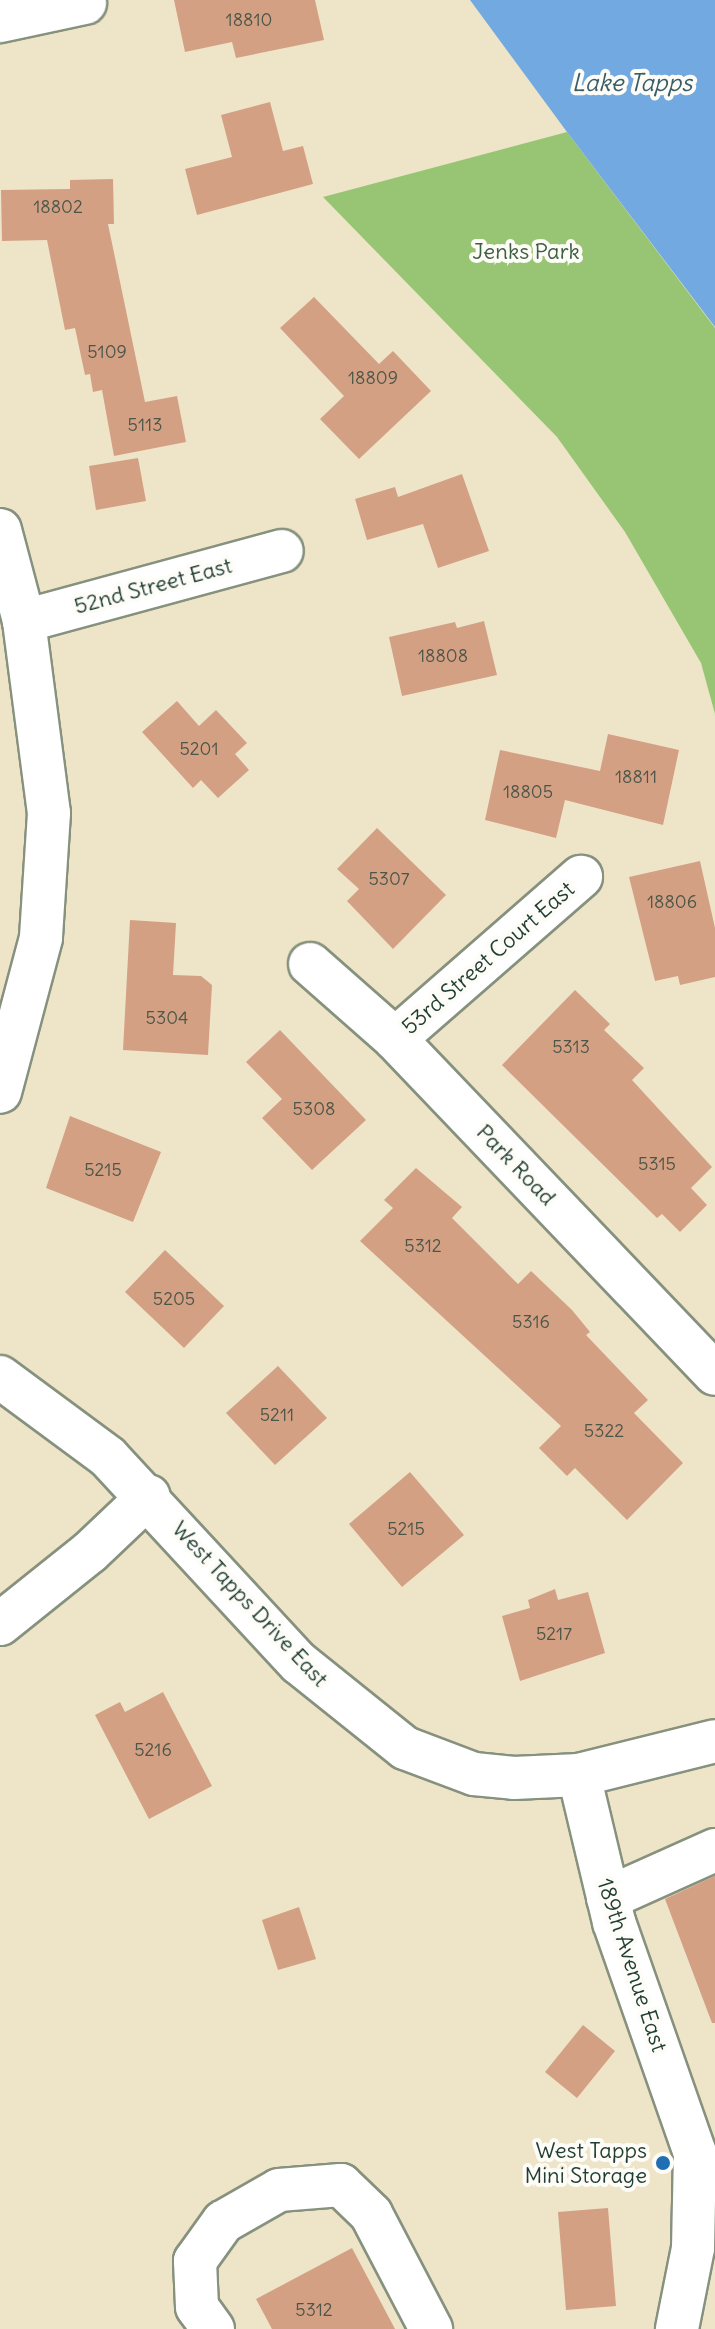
<!DOCTYPE html>
<html>
<head>
<meta charset="utf-8">
<style>
	body { margin:0 }
	#map { position:relative; width:715px; height:2329px; overflow:hidden; background:#eee5c8; font-family:Delius,sans-serif }
	div>[style] { position:absolute }
	.green>* { inset:0; background:#98c573 }
	.water>* { inset:0; background:#71a9e0 }
	.building>* { inset:0; background:#d3a084 }
	.roads { filter:drop-shadow(2px 0 #86917e) drop-shadow(-2px 0 #86917e) drop-shadow(0 2px #86917e) drop-shadow(0 -2px #86917e) }
	.minor>* { height:42px; margin:-21px; padding:0 21px; transform-origin:21px; border-radius:21px; background:#fff }
	.dots>* { width:22px; height:22px; translate:-50% -50%; box-sizing:border-box; border:4px solid #fdfcf7; border-radius:50% }
	span { translate:-50% -50%; white-space:nowrap; text-align:center; line-height:1.15; -webkit-text-stroke:8px #fdfcf7; paint-order:stroke }
	.number-label { font-size:18px; color:#4c5648 }
	.number-label span { -webkit-text-stroke-width:0 }
	.park-label { font-size:22px; color:#3d5f44 }
	.street-label { font-size:22px; color:#1f3d34 }
	.poi-label { font-size:22px; color:#1f3d34 }
	.right { translate:-100% -50%; text-align:right }
	.water-label { font-size:24px; color:#385d68; font-style:italic }
</style>
</head>
<body>
<div id="map">
	<div class="green">
		<div style="clip-path:polygon(567px 132px,715px 328px,715px 714px,701px 663px,625px 532px,557px 437px,323px 197px)"></div>
	</div>
	<div class="water">
		<div style="clip-path:polygon(470px 0,715px 0,715px 327px,567px 132px)"></div>
	</div>
	<div class="building">
		<div style="clip-path:polygon(174px 0,315px 0,324px 40px,236px 58px,232px 42px,185px 52px)"></div>
		<div style="clip-path:polygon(270px 102px,283px 151px,303px 146px,313px 184px,197px 215px,185px 169px,232px 157px,221px 115px)"></div>
		<div style="clip-path:polygon(113px 179px,114px 224px,108px 224px,145px 402px,177px 396px,186px 442px,114px 456px,102px 390px,93px 392px,90px 374px,85px 375px,75px 328px,65px 330px,47px 240px,2px 241px,1px 190px,70px 189px,70px 180px)"></div>
		<div style="clip-path:polygon(314px 297px,379px 364px,393px 351px,431px 391px,359px 459px,320px 419px,344px 396px,280px 328px)"></div>
		<div style="clip-path:polygon(138px 458px,146px 501px,96px 510px,89px 466px)"></div>
		<div style="clip-path:polygon(462px 474px,489px 551px,438px 568px,423px 524px,367px 540px,355px 499px,395px 487px,398px 497px)"></div>
		<div style="clip-path:polygon(484px 621px,497px 675px,402px 696px,389px 637px,455px 622px,457px 628px)"></div>
		<div style="clip-path:polygon(177px 701px,199px 726px,216px 710px,247px 743px,235px 754px,249px 770px,218px 798px,201px 780px,193px 788px,142px 732px)"></div>
		<div style="clip-path:polygon(608px 734px,679px 750px,663px 825px,565px 800px,556px 838px,485px 820px,500px 750px,600px 771px)"></div>
		<div style="clip-path:polygon(377px 828px,446px 895px,393px 949px,347px 901px,359px 889px,337px 869px)"></div>
		<div style="clip-path:polygon(700px 861px,715px 928px,715px 977px,680px 985px,678px 976px,655px 981px,629px 877px)"></div>
		<div style="clip-path:polygon(130px 920px,176px 923px,173px 975px,201px 976px,212px 985px,208px 1055px,123px 1050px)"></div>
		<div style="clip-path:polygon(575px 990px,610px 1024px,604px 1030px,644px 1068px,632px 1080px,712px 1167px,691px 1188px,707px 1205px,680px 1232px,662px 1214px,657px 1218px,502px 1065px)"></div>
		<div style="clip-path:polygon(280px 1030px,366px 1120px,312px 1170px,262px 1118px,282px 1099px,246px 1062px)"></div>
		<div style="clip-path:polygon(70px 1116px,161px 1152px,133px 1222px,46px 1188px)"></div>
		<div style="clip-path:polygon(416px 1168px,462px 1207px,452px 1218px,518px 1284px,531px 1271px,572px 1310px,590px 1332px,586px 1335px,648px 1400px,634px 1413px,683px 1463px,627px 1520px,575px 1468px,567px 1476px,539px 1448px,561px 1426px,360px 1241px,393px 1208px,384px 1200px)"></div>
		<div style="clip-path:polygon(165px 1250px,224px 1306px,184px 1348px,125px 1292px)"></div>
		<div style="clip-path:polygon(278px 1366px,327px 1418px,275px 1465px,226px 1413px)"></div>
		<div style="clip-path:polygon(410px 1472px,464px 1535px,402px 1587px,349px 1524px)"></div>
		<div style="clip-path:polygon(555px 1589px,558px 1600px,588px 1592px,605px 1653px,520px 1681px,502px 1616px,530px 1608px,528px 1600px)"></div>
		<div style="clip-path:polygon(163px 1692px,212px 1786px,149px 1819px,95px 1715px,120px 1702px,125px 1712px)"></div>
		<div style="clip-path:polygon(715px 1876px,715px 2023px,712px 2023px,665px 1899px)"></div>
		<div style="clip-path:polygon(299px 1907px,316px 1959px,278px 1970px,262px 1920px)"></div>
		<div style="clip-path:polygon(583px 2025px,615px 2051px,577px 2098px,545px 2072px)"></div>
		<div style="clip-path:polygon(608px 2208px,616px 2306px,566px 2310px,558px 2212px)"></div>
		<div style="clip-path:polygon(352px 2248px,395px 2329px,272px 2329px,256px 2299px)"></div>
	</div>
	<div class="roads">
		<div class="minor">
			<div style="left:0;top:21px;width:87px;rotate:-12deg"></div>
			<div style="left:0;top:530px;width:94px;rotate:75.2deg"></div>
			<div style="left:24px;top:621px;width:194px;rotate:82.6deg"></div>
			<div style="left:49px;top:813px;width:125px;rotate:93.7deg"></div>
			<div style="left:41px;top:938px;width:159px;rotate:104.9deg"></div>
			<div style="left:24px;top:621px;width:267px;rotate:-15.2deg"></div>
			<div style="left:310px;top:964px;width:113px;rotate:41.4deg"></div>
			<div style="left:395px;top:1039px;width:463px;rotate:46.3deg"></div>
			<div style="left:395px;top:1039px;width:247px;rotate:-41.1deg"></div>
			<div style="left:0;top:1377px;width:134px;rotate:36.5deg"></div>
			<div style="left:108px;top:1457px;width:281px;rotate:47.2deg"></div>
			<div style="left:299px;top:1663px;width:136px;rotate:38.7deg"></div>
			<div style="left:405px;top:1748px;width:74px;rotate:20.6deg"></div>
			<div style="left:474px;top:1774px;width:40px;rotate:5.7deg"></div>
			<div style="left:514px;top:1778px;width:65px;rotate:-2.6deg"></div>
			<div style="left:579px;top:1775px;width:140px;rotate:-14deg"></div>
			<div style="left:0;top:1624px;width:115px;rotate:-38.7deg"></div>
			<div style="left:90px;top:1552px;width:81px;rotate:-43.5deg"></div>
			<div style="left:579px;top:1775px;width:151px;rotate:76.6deg"></div>
			<div style="left:614px;top:1922px;width:245px;rotate:70.7deg"></div>
			<div style="left:695px;top:2153px;width:95px;rotate:91.2deg"></div>
			<div style="left:693px;top:2248px;width:83px;rotate:101.2deg"></div>
			<div style="left:608px;top:1898px;width:117px;rotate:-24.2deg"></div>
			<div style="left:213px;top:2329px;width:27px;rotate:-126deg"></div>
			<div style="left:197px;top:2307px;width:46px;rotate:-92.5deg"></div>
			<div style="left:195px;top:2261px;width:48px;rotate:-54.3deg"></div>
			<div style="left:223px;top:2222px;width:64px;rotate:-29.7deg"></div>
			<div style="left:279px;top:2190px;width:62px;rotate:-4.6deg"></div>
			<div style="left:341px;top:2185px;width:42px;rotate:44deg"></div>
			<div style="left:371px;top:2214px;width:130px;rotate:62.4deg"></div>
		</div>
	</div>
	<div class="dots">
		<div style="left:663px;top:2163px;background:#1f6fb2"></div>
	</div>
	<div class="number-label">
		<span style="left:249px;top:20px">18810</span>
		<span style="left:58px;top:207px">18802</span>
		<span style="left:107px;top:352px">5109</span>
		<span style="left:373px;top:378px">18809</span>
		<span style="left:145px;top:425px">5113</span>
		<span style="left:443px;top:656px">18808</span>
		<span style="left:199px;top:749px">5201</span>
		<span style="left:636px;top:777px">18811</span>
		<span style="left:528px;top:792px">18805</span>
		<span style="left:389px;top:879px">5307</span>
		<span style="left:672px;top:902px">18806</span>
		<span style="left:167px;top:1018px">5304</span>
		<span style="left:571px;top:1047px">5313</span>
		<span style="left:314px;top:1109px">5308</span>
		<span style="left:657px;top:1164px">5315</span>
		<span style="left:103px;top:1170px">5215</span>
		<span style="left:423px;top:1246px">5312</span>
		<span style="left:174px;top:1299px">5205</span>
		<span style="left:531px;top:1322px">5316</span>
		<span style="left:277px;top:1415px">5211</span>
		<span style="left:604px;top:1431px">5322</span>
		<span style="left:406px;top:1529px">5215</span>
		<span style="left:554px;top:1634px">5217</span>
		<span style="left:153px;top:1750px">5216</span>
		<span style="left:314px;top:2310px">5312</span>
	</div>
	<div class="park-label">
		<span style="left:526px;top:252px">Jenks Park</span>
	</div>
	<div class="street-label">
		<span style="left:153px;top:586px;rotate:-15deg">52nd Street East</span>
		<span style="left:488px;top:958px;rotate:-41deg">53rd Street Court East</span>
		<span style="left:516px;top:1165px;rotate:46deg">Park Road</span>
		<span style="left:250px;top:1604px;rotate:47deg">West Tapps Drive East</span>
		<span style="left:632px;top:1965px;rotate:72deg">189th Avenue East</span>
	</div>
	<div class="poi-label">
		<span class="right" style="left:647px;top:2163px">West Tapps<br>Mini Storage</span>
	</div>
	<div class="water-label">
		<span style="left:632px;top:83px">Lake Tapps</span>
	</div>
</div>
</body>
</html>
